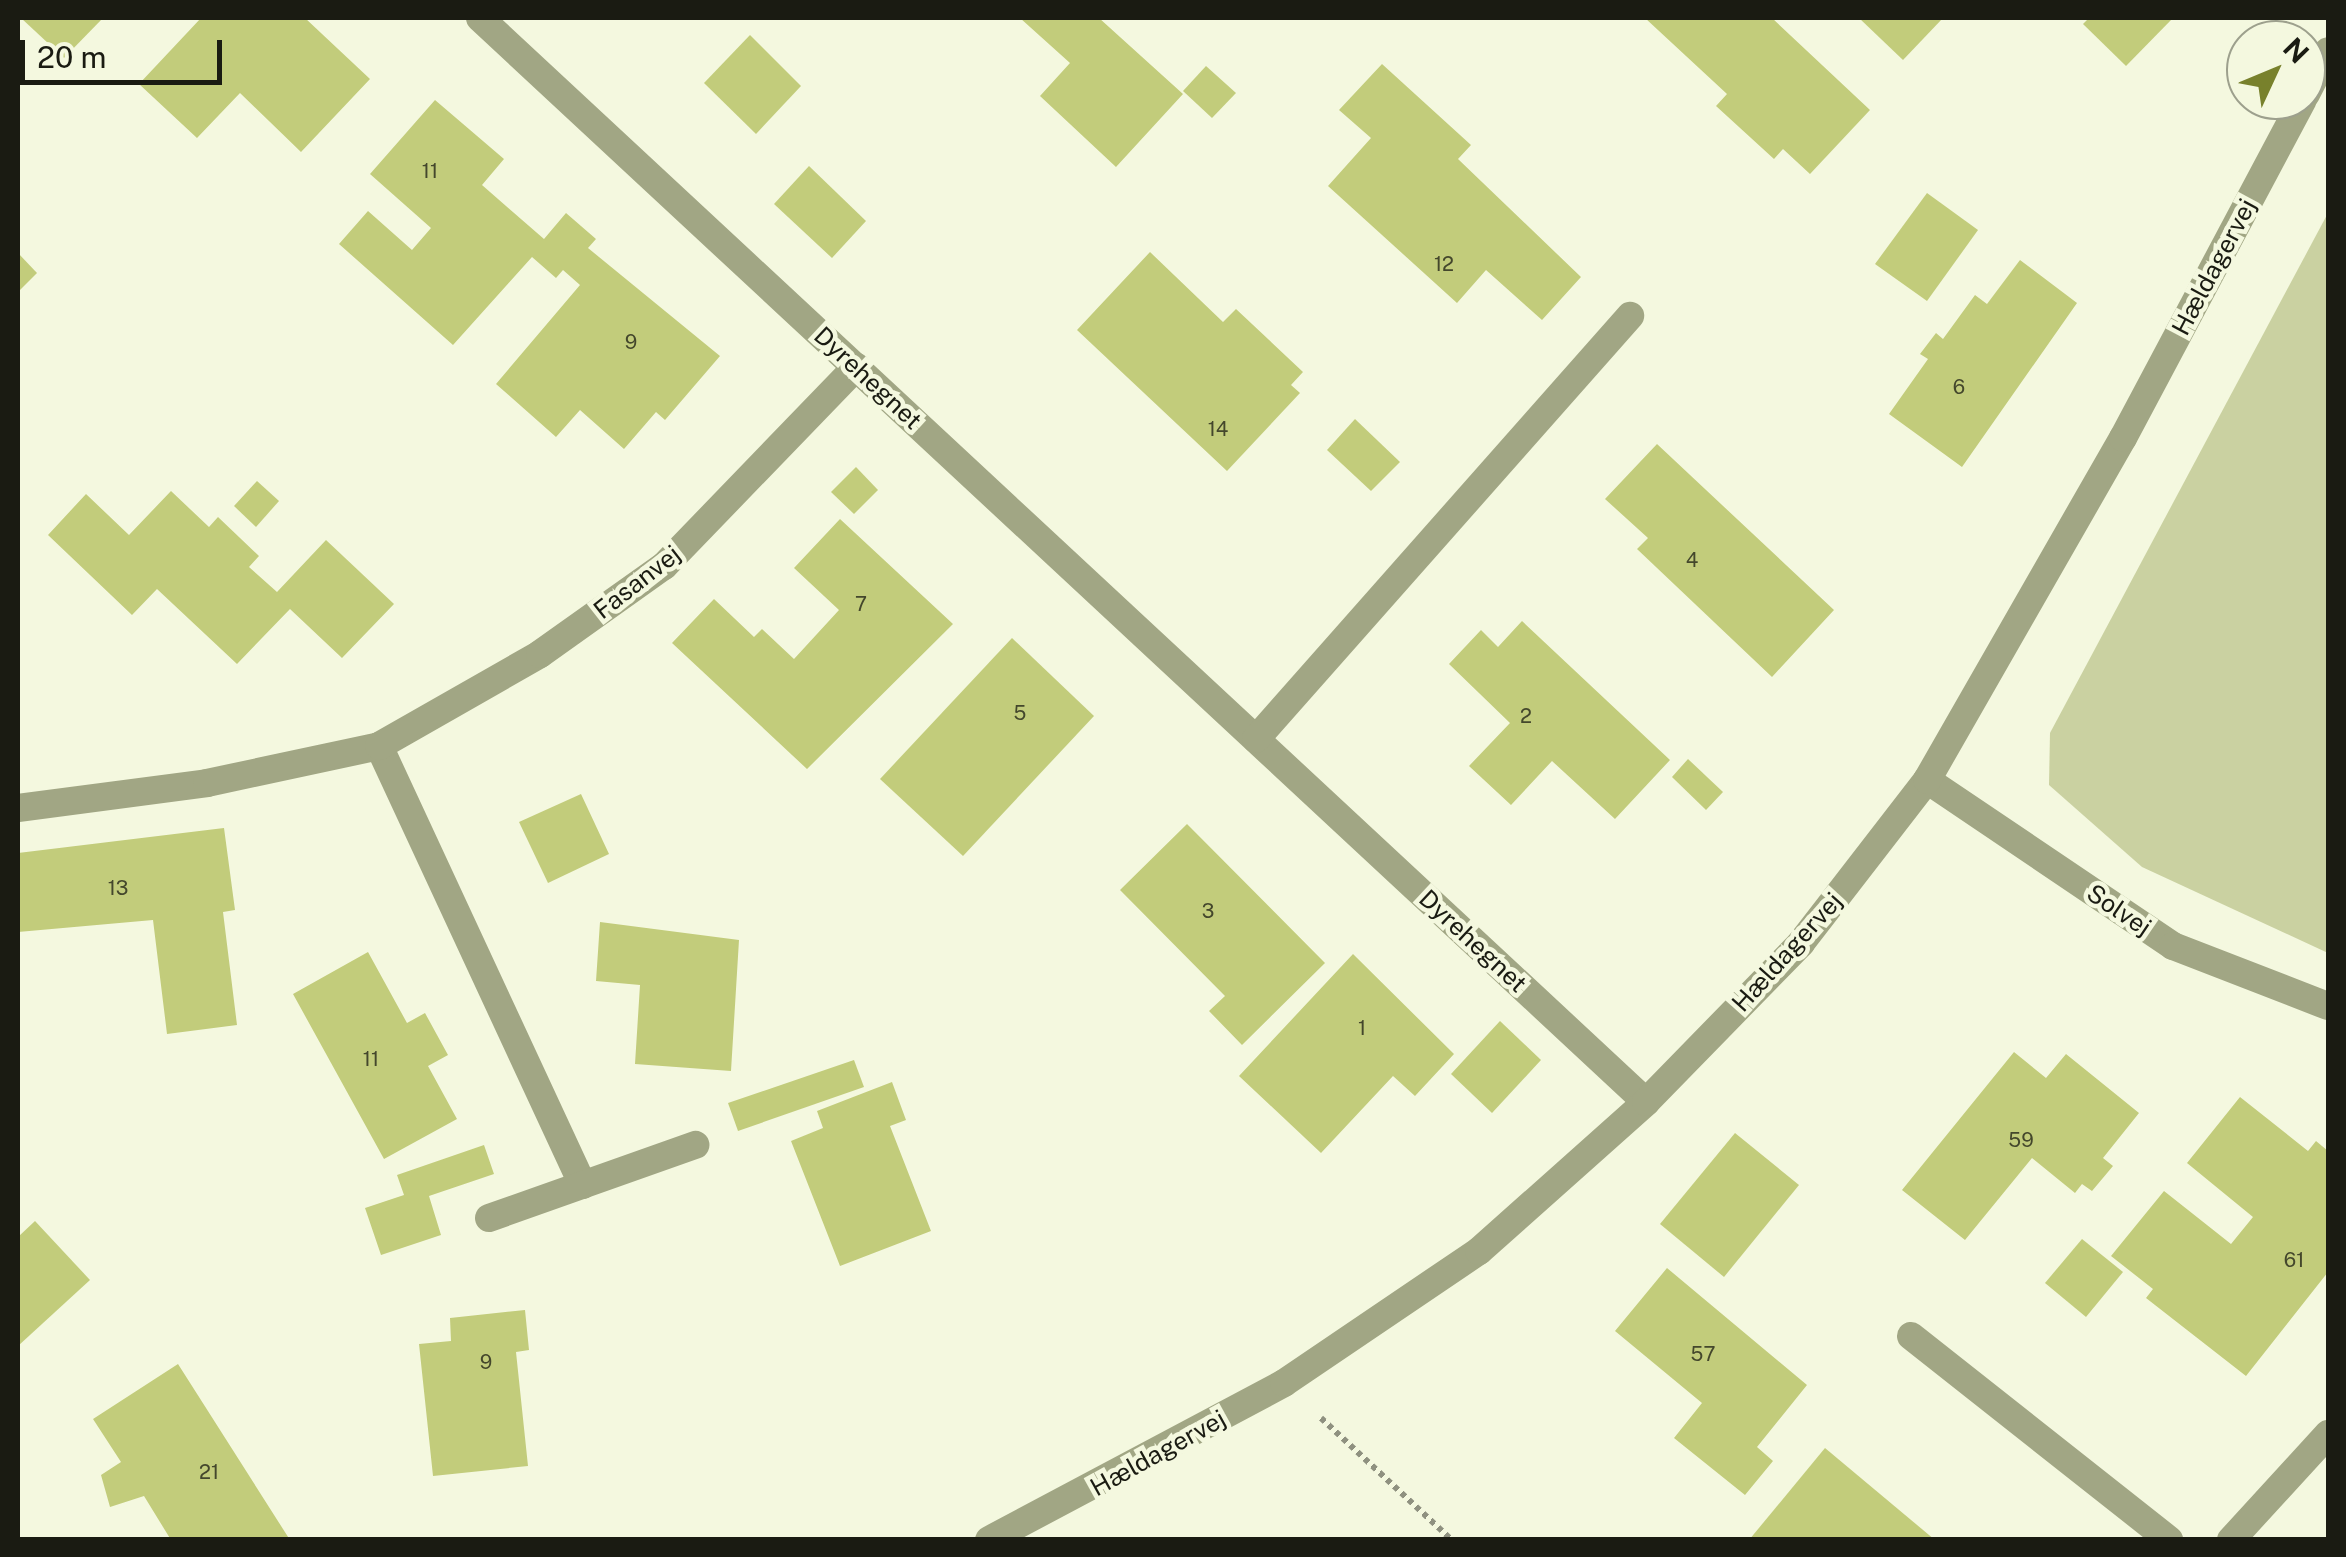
<!DOCTYPE html>
<html>
<head>
<meta charset="utf-8">
<style>
	body { margin:0 }
	#map { position:relative; width:2346px; height:1557px; overflow:hidden; background:#f4f8df; font-family:"Public Sans",sans-serif }
	div>[style] { position:absolute }
	.green>* { inset:0; background:#cad1a1 }
	.building>* { inset:0; background:#c2cc7b }
	.path>* { height:6px; margin-top:-3px; transform-origin:0; background:repeating-linear-gradient(90deg,#8f9180 0 5px,transparent 0 10px) }
	.minor>* { height:28px; margin:-14px; padding:0 14px; transform-origin:14px; border-radius:14px; background:#a1a684 }
	.tertiary>* { height:28px; margin:-14px; padding:0 14px; transform-origin:14px; border-radius:14px; background:#a1a684 }
	span { translate:-50% -50%; white-space:nowrap; text-align:center; line-height:1.15; -webkit-text-stroke:9px #f4f8df; paint-order:stroke }
	.number-label { font-size:20px; color:#44472c }
	.number-label span { -webkit-text-stroke-width:0 }
	.street-label { font-size:25px; color:#1a1b12 }
	.frame { position:absolute; inset:0; border:20px solid #1a1b12; pointer-events:none }
	.north { position:absolute; left:2226px; top:20px; width:100px; height:100px; box-sizing:border-box; background:#f4f8df; border:2px solid #9da08d; border-radius:50%; rotate:46deg; font-size:28px; font-weight:700; line-height:40px; text-align:center; color:#1a1b12 }
	.north::after { content:''; display:block; margin:auto; width:35px; height:45px; background:#78812c; clip-path:polygon(50% 0,100% 100%,50% 72%,0 100%) }
	.scale { position:absolute; left:20px; top:40px; width:202px; height:45px; box-sizing:border-box; border:5px solid #1a1b12; border-top:0; padding-left:12px; font-size:30px; line-height:35px; white-space:nowrap; color:#1a1b12; -webkit-text-stroke:8px #f4f8df; paint-order:stroke }
</style>
</head>
<body>
<div id="map">
	<div class="green">
		<div style="clip-path:polygon(2328px 213px,2328px 953px,2142px 867px,2049px 785px,2050px 733px)"></div>
	</div>
	<div class="building">
		<div style="clip-path:polygon(21px 18px,103px 18px,64px 58px)"></div>
		<div style="clip-path:polygon(201px 18px,305px 18px,370px 79px,301px 152px,240px 93px,197px 138px,139px 84px)"></div>
		<div style="clip-path:polygon(1020px 18px,1099px 18px,1183px 94px,1116px 167px,1040px 96px,1070px 63px)"></div>
		<div style="clip-path:polygon(1645px 18px,1772px 18px,1870px 110px,1810px 174px,1783px 149px,1774px 159px,1716px 106px,1727px 94px)"></div>
		<div style="clip-path:polygon(1859px 18px,1943px 18px,1903px 60px)"></div>
		<div style="clip-path:polygon(2089px 18px,2173px 18px,2126px 66px,2083px 24px)"></div>
		<div style="clip-path:polygon(750px 35px,801px 86px,756px 134px,704px 83px)"></div>
		<div style="clip-path:polygon(1382px 64px,1471px 145px,1458px 159px,1581px 277px,1542px 320px,1486px 270px,1457px 303px,1328px 186px,1371px 138px,1339px 110px)"></div>
		<div style="clip-path:polygon(1206px 66px,1236px 93px,1212px 118px,1183px 91px)"></div>
		<div style="clip-path:polygon(435px 100px,504px 159px,482px 185px,544px 239px,566px 213px,596px 239px,588px 248px,720px 356px,665px 420px,656px 412px,624px 449px,580px 410px,556px 437px,496px 384px,580px 285px,563px 270px,556px 278px,532px 257px,453px 345px,339px 244px,368px 211px,412px 250px,431px 228px,370px 174px)"></div>
		<div style="clip-path:polygon(809px 166px,866px 221px,832px 258px,774px 204px)"></div>
		<div style="clip-path:polygon(1927px 193px,1978px 230px,1927px 301px,1875px 264px)"></div>
		<div style="clip-path:polygon(1150px 252px,1223px 322px,1236px 309px,1303px 372px,1291px 385px,1300px 393px,1227px 471px,1077px 330px)"></div>
		<div style="clip-path:polygon(18px 253px,37px 273px,18px 292px)"></div>
		<div style="clip-path:polygon(2020px 260px,2077px 303px,1962px 467px,1889px 414px,1928px 359px,1920px 354px,1936px 333px,1943px 339px,1975px 295px,1987px 304px)"></div>
		<div style="clip-path:polygon(1355px 419px,1400px 462px,1371px 491px,1327px 450px)"></div>
		<div style="clip-path:polygon(1657px 444px,1834px 610px,1772px 677px,1637px 549px,1648px 538px,1605px 499px)"></div>
		<div style="clip-path:polygon(856px 467px,878px 490px,854px 514px,831px 492px)"></div>
		<div style="clip-path:polygon(257px 481px,279px 501px,256px 527px,234px 506px)"></div>
		<div style="clip-path:polygon(171px 491px,209px 527px,218px 517px,259px 556px,249px 567px,277px 592px,326px 540px,394px 604px,342px 658px,290px 609px,237px 664px,157px 589px,132px 615px,48px 535px,86px 494px,129px 535px)"></div>
		<div style="clip-path:polygon(840px 519px,953px 624px,807px 769px,672px 643px,714px 599px,754px 637px,762px 629px,794px 659px,839px 610px,794px 568px)"></div>
		<div style="clip-path:polygon(1522px 621px,1670px 760px,1615px 819px,1552px 761px,1511px 805px,1469px 766px,1510px 723px,1449px 664px,1481px 630px,1498px 647px)"></div>
		<div style="clip-path:polygon(1012px 638px,1094px 716px,963px 856px,880px 779px)"></div>
		<div style="clip-path:polygon(1688px 759px,1723px 792px,1706px 810px,1672px 777px)"></div>
		<div style="clip-path:polygon(581px 794px,609px 854px,548px 883px,519px 822px)"></div>
		<div style="clip-path:polygon(1187px 824px,1325px 963px,1242px 1045px,1209px 1011px,1225px 996px,1120px 890px)"></div>
		<div style="clip-path:polygon(224px 828px,235px 910px,223px 912px,237px 1025px,167px 1034px,153px 920px,18px 932px,18px 853px)"></div>
		<div style="clip-path:polygon(600px 922px,739px 940px,731px 1071px,635px 1064px,640px 985px,596px 981px)"></div>
		<div style="clip-path:polygon(368px 952px,407px 1023px,425px 1013px,448px 1055px,428px 1066px,457px 1119px,384px 1159px,293px 994px)"></div>
		<div style="clip-path:polygon(1353px 954px,1454px 1054px,1415px 1096px,1393px 1076px,1321px 1153px,1239px 1076px)"></div>
		<div style="clip-path:polygon(1500px 1021px,1541px 1060px,1492px 1113px,1451px 1074px)"></div>
		<div style="clip-path:polygon(2014px 1052px,2046px 1078px,2066px 1054px,2139px 1113px,2103px 1158px,2113px 1166px,2092px 1191px,2082px 1184px,2075px 1193px,2032px 1158px,1965px 1240px,1902px 1190px)"></div>
		<div style="clip-path:polygon(854px 1060px,864px 1087px,738px 1131px,728px 1103px)"></div>
		<div style="clip-path:polygon(892px 1082px,906px 1120px,890px 1126px,931px 1231px,840px 1266px,791px 1141px,823px 1128px,817px 1111px)"></div>
		<div style="clip-path:polygon(2240px 1097px,2308px 1151px,2316px 1141px,2328px 1151px,2328px 1272px,2246px 1376px,2146px 1298px,2153px 1289px,2111px 1256px,2164px 1191px,2231px 1244px,2253px 1217px,2187px 1163px)"></div>
		<div style="clip-path:polygon(1735px 1133px,1799px 1185px,1724px 1277px,1660px 1224px)"></div>
		<div style="clip-path:polygon(484px 1145px,494px 1174px,429px 1196px,441px 1235px,381px 1255px,365px 1208px,404px 1195px,397px 1175px)"></div>
		<div style="clip-path:polygon(35px 1221px,90px 1280px,18px 1346px,18px 1237px)"></div>
		<div style="clip-path:polygon(2082px 1239px,2123px 1272px,2086px 1317px,2045px 1283px)"></div>
		<div style="clip-path:polygon(1667px 1268px,1807px 1385px,1757px 1447px,1773px 1461px,1745px 1495px,1674px 1438px,1702px 1403px,1615px 1331px)"></div>
		<div style="clip-path:polygon(525px 1310px,529px 1350px,516px 1352px,528px 1466px,433px 1476px,419px 1344px,451px 1341px,450px 1318px)"></div>
		<div style="clip-path:polygon(178px 1364px,290px 1540px,171px 1540px,144px 1496px,110px 1507px,101px 1475px,121px 1462px,93px 1419px)"></div>
		<div style="clip-path:polygon(1825px 1448px,1935px 1540px,1749px 1540px)"></div>
	</div>
	<div class="path">
		<div style="left:1321px;top:1418px;width:179px;rotate:43deg"></div>
	</div>
	<div class="minor">
		<div style="left:480px;top:18px;width:1592px;rotate:42.91deg"></div>
		<div style="left:1256px;top:739px;width:565px;rotate:-48.52deg"></div>
		<div style="left:379px;top:746px;width:484px;rotate:65.1deg"></div>
		<div style="left:1927px;top:780px;width:297px;rotate:34deg"></div>
		<div style="left:2173px;top:946px;width:166px;rotate:21.2deg"></div>
		<div style="left:18px;top:808px;width:191px;rotate:-7.5deg"></div>
		<div style="left:207px;top:783px;width:176px;rotate:-12.1deg"></div>
		<div style="left:379px;top:746px;width:185px;rotate:-29.7deg"></div>
		<div style="left:540px;top:654px;width:152px;rotate:-35.4deg"></div>
		<div style="left:664px;top:566px;width:277px;rotate:-46deg"></div>
		<div style="left:489px;top:1218px;width:219px;rotate:-19.5deg"></div>
		<div style="left:1911px;top:1336px;width:329px;rotate:38.3deg"></div>
		<div style="left:2231px;top:1540px;width:144px;rotate:-47.5deg"></div>
	</div>
	<div class="tertiary">
		<div style="left:2306px;top:94px;width:48px;rotate:-62.9deg"></div>
		<div style="left:989px;top:1540px;width:334px;rotate:-28deg"></div>
		<div style="left:1284px;top:1383px;width:235px;rotate:-34.1deg"></div>
		<div style="left:1479px;top:1251px;width:224px;rotate:-41.7deg"></div>
		<div style="left:1646px;top:1102px;width:222px;rotate:-45.7deg"></div>
		<div style="left:1801px;top:943px;width:206px;rotate:-52.3deg"></div>
		<div style="left:1927px;top:780px;width:394px;rotate:-60.2deg"></div>
		<div style="left:2123px;top:438px;width:383px;rotate:-62deg"></div>
	</div>
	<div class="number-label">
		<span style="left:430px;top:171px">11</span>
		<span style="left:1444px;top:264px">12</span>
		<span style="left:631px;top:342px">9</span>
		<span style="left:1959px;top:387px">6</span>
		<span style="left:1218px;top:429px">14</span>
		<span style="left:1692px;top:560px">4</span>
		<span style="left:861px;top:604px">7</span>
		<span style="left:1020px;top:713px">5</span>
		<span style="left:1526px;top:716px">2</span>
		<span style="left:118px;top:888px">13</span>
		<span style="left:1208px;top:911px">3</span>
		<span style="left:1362px;top:1028px">1</span>
		<span style="left:371px;top:1059px">11</span>
		<span style="left:2021px;top:1140px">59</span>
		<span style="left:2294px;top:1260px">61</span>
		<span style="left:1703px;top:1354px">57</span>
		<span style="left:486px;top:1362px">9</span>
		<span style="left:209px;top:1472px">21</span>
	</div>
	<div class="street-label">
		<span style="left:2214px;top:267px;rotate:-62deg">Hældagervej</span>
		<span style="left:868px;top:378px;rotate:43deg">Dyrehegnet</span>
		<span style="left:637px;top:582px;rotate:-38deg">Fasanvej</span>
		<span style="left:2119px;top:910px;rotate:34deg">Solvej</span>
		<span style="left:1473px;top:941px;rotate:43deg">Dyrehegnet</span>
		<span style="left:1787px;top:952px;rotate:-48deg">Hældagervej</span>
		<span style="left:1158px;top:1453px;rotate:-29deg">Hældagervej</span>
	</div>
	<div class="frame"></div>
	<div class="north">N</div>
	<div class="scale">20 m</div>
</div>
</body>
</html>
